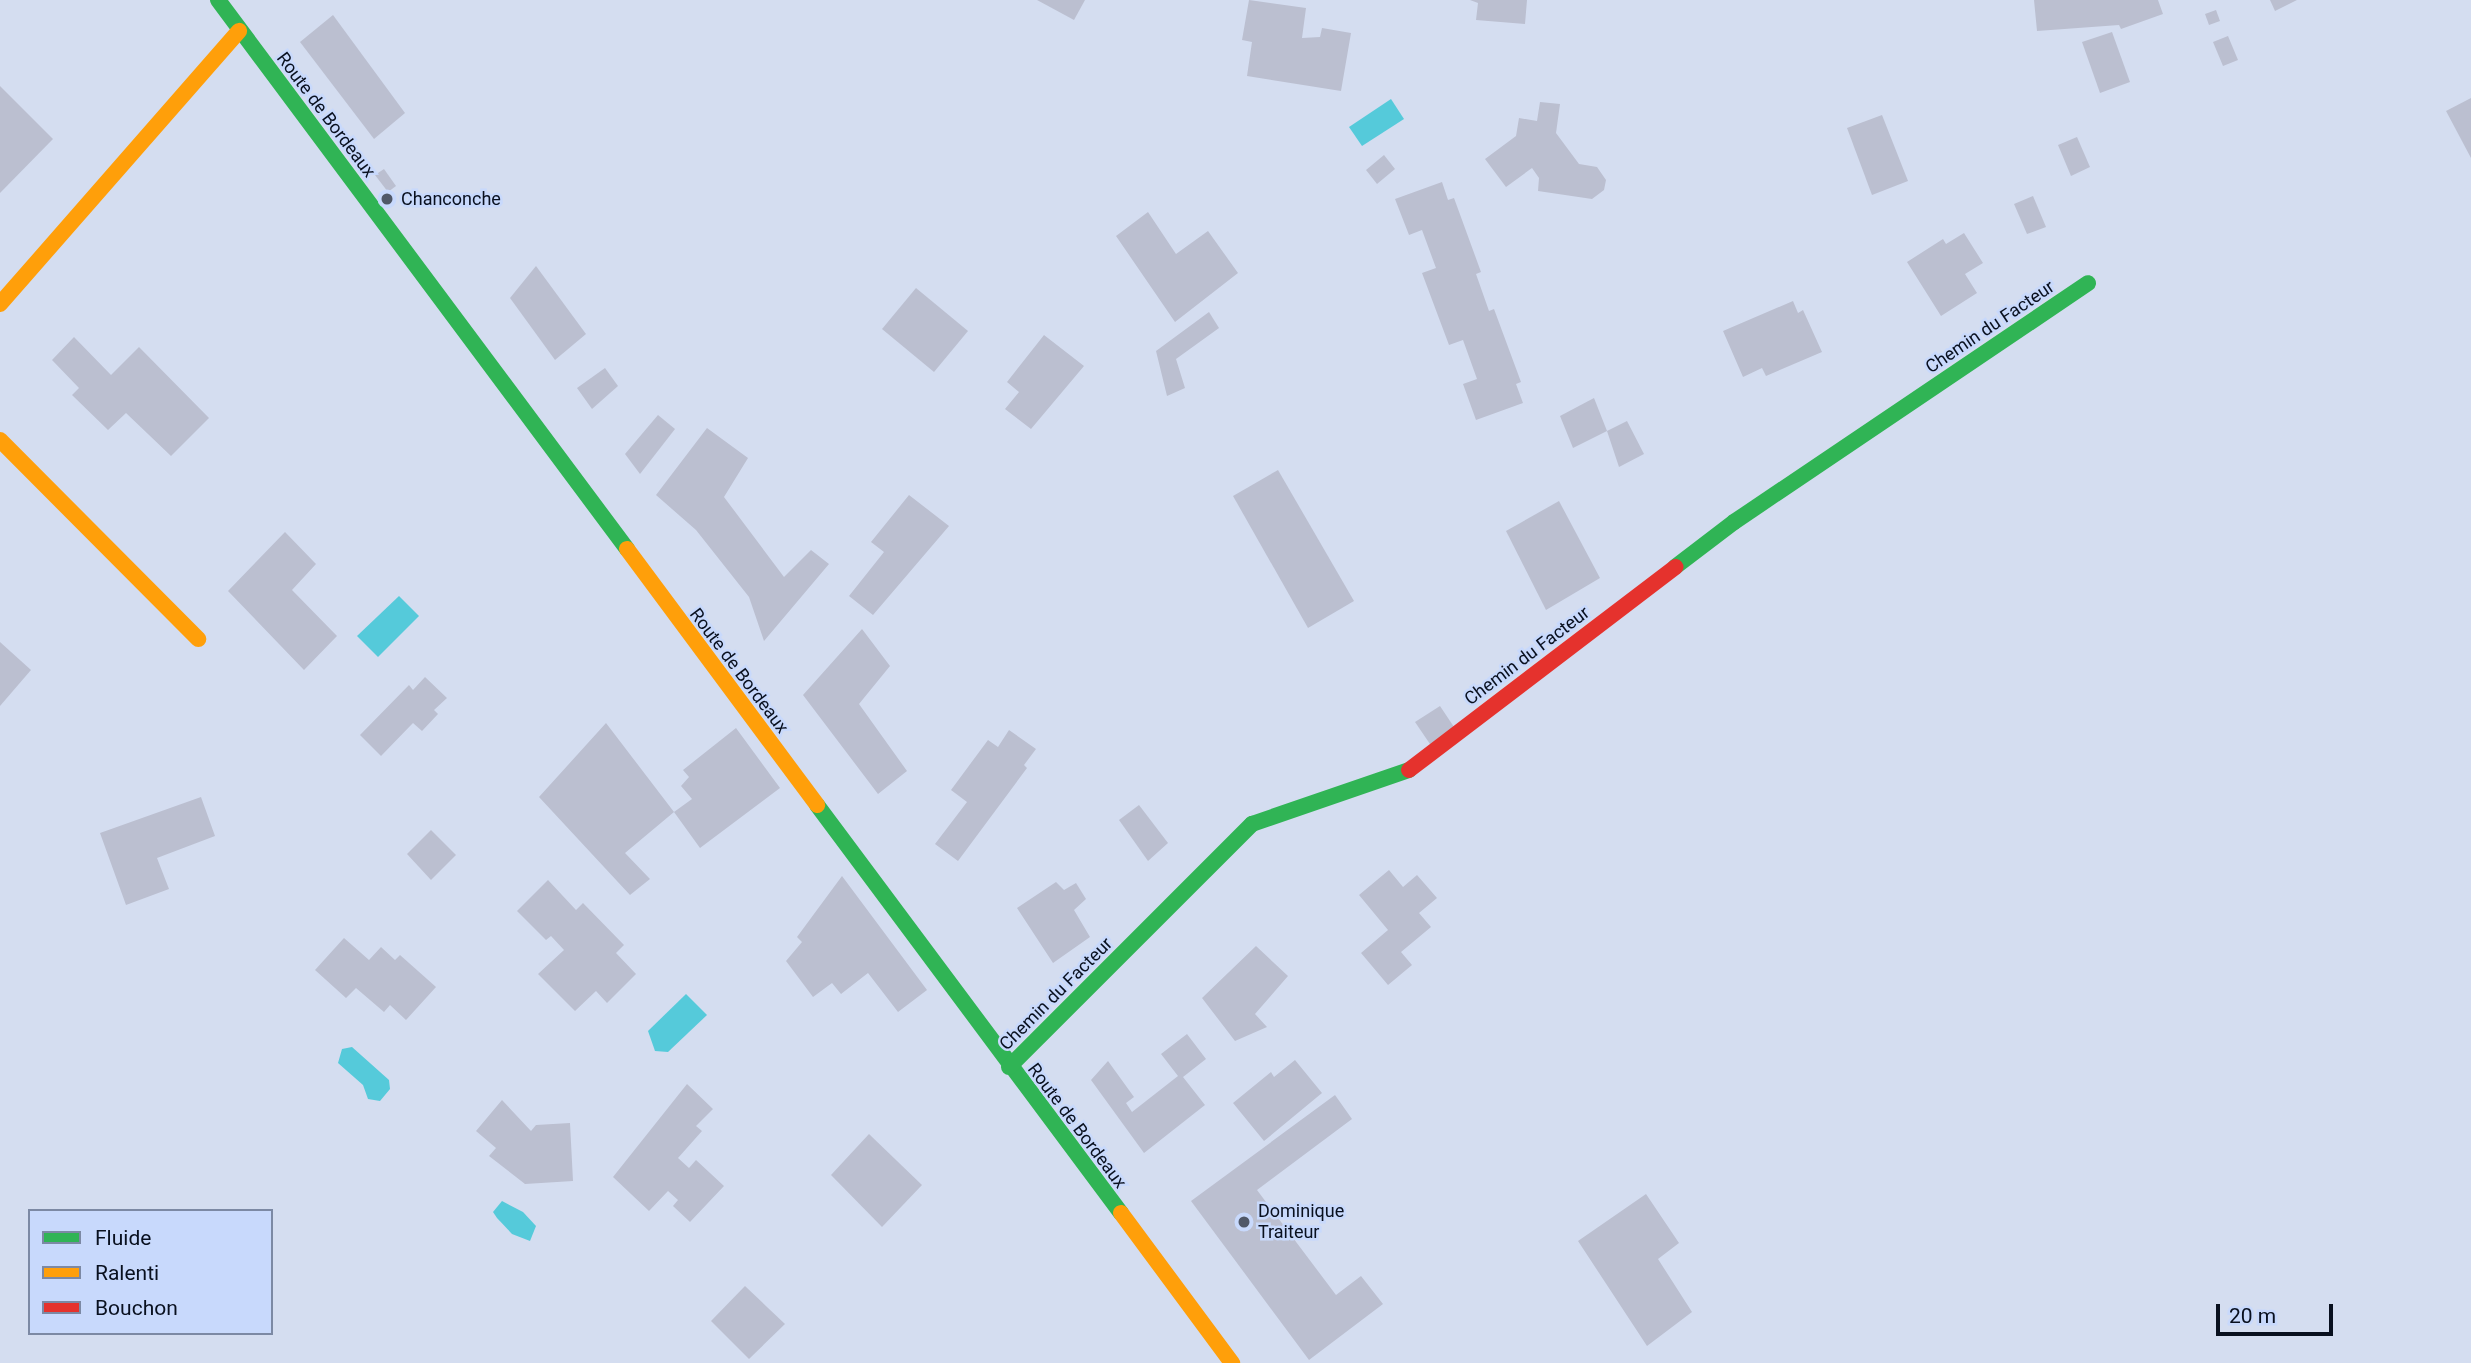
<!DOCTYPE html>
<html>
<head>
<meta charset="utf-8">
<style>
	body { margin:0 }
	#map { position:relative; width:2471px; height:1363px; overflow:hidden; background:#d4ddf0; font-family:Roboto,sans-serif }
	div>[style] { position:absolute }
	.water>* { inset:0; background:#55cada }
	.building>* { inset:0; background:#bbbfd0 }
	.fast>* { height:16px; margin:-8px; padding:0 8px; transform-origin:8px; border-radius:8px; background:#30b455 }
	.slow>* { height:16px; margin:-8px; padding:0 8px; transform-origin:8px; border-radius:8px; background:#ff9f0a }
	.jam>* { height:16px; margin:-8px; padding:0 8px; transform-origin:8px; border-radius:8px; background:#e5322d }
	.dots>* { width:19px; height:19px; translate:-50% -50%; box-sizing:border-box; border:4px solid #c8d9fc; border-radius:50% }
	span { translate:-50% -50%; white-space:nowrap; text-align:center; line-height:1.15; -webkit-text-stroke:5px #c8d9fc; paint-order:stroke }
	.street-label { font-size:18px; color:#09101f }
	.poi-label { font-size:18px; color:#09101f }
	.left { translate:0 -50%; text-align:left }
	.legend { position:absolute; left:28px; top:1209px; width:245px; height:126px; box-sizing:border-box; background:#c8d9fc; border:2px solid #7c89a4; margin:0; padding:9px 12px; list-style:none; font-size:21px; color:#09101f }
	.legend li { display:flex; align-items:center; gap:14px; height:35px }
	.legend b { width:35px; border:2px solid #7c89a4 }
	.scale { position:absolute; left:2216px; top:1304px; width:117px; height:32px; box-sizing:border-box; border:4px solid #09101f; border-top:0; padding-left:9px; font-size:21px; line-height:24px; white-space:nowrap; color:#09101f; -webkit-text-stroke:5px #c8d9fc; paint-order:stroke }
</style>
</head>
<body>
<div id="map">
	<div class="water">
		<div style="clip-path:polygon(1391px 99px,1404px 119px,1362px 146px,1349px 127px)"></div>
		<div style="clip-path:polygon(399px 596px,419px 616px,378px 657px,357px 636px)"></div>
		<div style="clip-path:polygon(686px 994px,707px 1015px,668px 1052px,655px 1051px,648px 1031px)"></div>
		<div style="clip-path:polygon(352px 1047px,389px 1080px,390px 1089px,380px 1101px,368px 1099px,363px 1085px,338px 1063px,342px 1049px)"></div>
		<div style="clip-path:polygon(502px 1201px,523px 1212px,536px 1226px,530px 1241px,512px 1234px,497px 1218px,493px 1212px)"></div>
	</div>
	<div class="building">
		<div style="clip-path:polygon(1037px 0,1085px 0,1074px 20px)"></div>
		<div style="clip-path:polygon(1249px 0,1306px 8px,1302px 38px,1320px 37px,1322px 28px,1351px 33px,1341px 91px,1247px 76px,1252px 42px,1242px 40px)"></div>
		<div style="clip-path:polygon(1470px 0,1527px 0,1525px 24px,1476px 20px,1478px 3px)"></div>
		<div style="clip-path:polygon(2034px 0,2158px 0,2163px 14px,2121px 29px,2119px 25px,2037px 31px)"></div>
		<div style="clip-path:polygon(2270px 0,2297px 0,2275px 11px)"></div>
		<div style="clip-path:polygon(2216px 10px,2220px 21px,2209px 25px,2205px 14px)"></div>
		<div style="clip-path:polygon(333px 15px,405px 113px,374px 139px,300px 42px)"></div>
		<div style="clip-path:polygon(2112px 32px,2130px 82px,2100px 93px,2082px 42px)"></div>
		<div style="clip-path:polygon(2228px 36px,2238px 60px,2223px 66px,2213px 42px)"></div>
		<div style="clip-path:polygon(0 86px,53px 139px,0 193px)"></div>
		<div style="clip-path:polygon(2471px 98px,2471px 158px,2446px 111px)"></div>
		<div style="clip-path:polygon(1540px 102px,1560px 104px,1556px 133px,1579px 164px,1597px 167px,1606px 180px,1604px 190px,1592px 199px,1538px 191px,1539px 178px,1532px 168px,1506px 187px,1485px 159px,1516px 136px,1519px 118px,1537px 121px)"></div>
		<div style="clip-path:polygon(1882px 115px,1908px 181px,1872px 195px,1847px 128px)"></div>
		<div style="clip-path:polygon(2077px 137px,2090px 167px,2071px 176px,2058px 145px)"></div>
		<div style="clip-path:polygon(1384px 155px,1395px 169px,1377px 184px,1366px 170px)"></div>
		<div style="clip-path:polygon(384px 169px,396px 186px,388px 192px,375px 175px)"></div>
		<div style="clip-path:polygon(1442px 182px,1448px 200px,1454px 198px,1481px 272px,1476px 274px,1489px 311px,1494px 309px,1521px 382px,1516px 384px,1523px 403px,1476px 420px,1463px 384px,1477px 379px,1463px 340px,1449px 345px,1422px 273px,1436px 268px,1422px 230px,1409px 235px,1395px 199px)"></div>
		<div style="clip-path:polygon(2033px 196px,2046px 227px,2027px 234px,2014px 204px)"></div>
		<div style="clip-path:polygon(1148px 212px,1176px 254px,1208px 231px,1238px 273px,1175px 322px,1116px 236px)"></div>
		<div style="clip-path:polygon(1964px 233px,1983px 263px,1965px 274px,1977px 293px,1941px 316px,1907px 262px,1943px 239px,1946px 244px)"></div>
		<div style="clip-path:polygon(536px 266px,586px 334px,555px 360px,510px 298px)"></div>
		<div style="clip-path:polygon(916px 288px,968px 331px,934px 372px,882px 329px)"></div>
		<div style="clip-path:polygon(1793px 301px,1798px 313px,1803px 310px,1822px 352px,1766px 376px,1762px 368px,1743px 377px,1723px 331px)"></div>
		<div style="clip-path:polygon(1209px 312px,1219px 328px,1176px 359px,1185px 388px,1167px 396px,1156px 351px)"></div>
		<div style="clip-path:polygon(1044px 335px,1084px 366px,1031px 429px,1005px 409px,1019px 392px,1007px 382px)"></div>
		<div style="clip-path:polygon(74px 337px,111px 375px,139px 347px,209px 418px,171px 456px,126px 413px,108px 430px,72px 395px,79px 388px,52px 360px)"></div>
		<div style="clip-path:polygon(605px 368px,618px 386px,592px 409px,577px 388px)"></div>
		<div style="clip-path:polygon(1594px 398px,1607px 431px,1573px 448px,1560px 416px)"></div>
		<div style="clip-path:polygon(658px 415px,675px 429px,640px 474px,625px 454px)"></div>
		<div style="clip-path:polygon(1627px 421px,1644px 454px,1619px 467px,1607px 431px)"></div>
		<div style="clip-path:polygon(707px 428px,748px 458px,724px 497px,784px 577px,811px 550px,829px 564px,764px 641px,749px 597px,696px 530px,656px 495px)"></div>
		<div style="clip-path:polygon(1278px 470px,1354px 601px,1308px 628px,1233px 496px)"></div>
		<div style="clip-path:polygon(909px 495px,949px 526px,873px 615px,849px 596px,884px 552px,871px 542px)"></div>
		<div style="clip-path:polygon(1559px 501px,1600px 578px,1546px 610px,1506px 531px)"></div>
		<div style="clip-path:polygon(285px 532px,316px 564px,292px 590px,337px 636px,304px 670px,228px 591px)"></div>
		<div style="clip-path:polygon(862px 629px,890px 666px,859px 704px,907px 771px,878px 794px,803px 695px)"></div>
		<div style="clip-path:polygon(0 642px,31px 670px,0 706px)"></div>
		<div style="clip-path:polygon(425px 677px,447px 698px,434px 710px,438px 714px,422px 731px,413px 723px,381px 756px,360px 735px,409px 685px,413px 690px)"></div>
		<div style="clip-path:polygon(1440px 706px,1456px 730px,1432px 747px,1415px 722px)"></div>
		<div style="clip-path:polygon(606px 723px,674px 812px,692px 799px,681px 786px,689px 777px,683px 770px,736px 728px,780px 788px,700px 848px,674px 812px,625px 853px,650px 879px,630px 895px,539px 797px)"></div>
		<div style="clip-path:polygon(1009px 730px,1036px 749px,1024px 765px,1027px 768px,958px 861px,935px 844px,967px 802px,951px 790px,988px 740px,998px 747px)"></div>
		<div style="clip-path:polygon(201px 797px,215px 836px,157px 858px,169px 889px,126px 905px,100px 833px)"></div>
		<div style="clip-path:polygon(1139px 805px,1168px 843px,1148px 861px,1119px 820px)"></div>
		<div style="clip-path:polygon(431px 830px,456px 855px,431px 880px,407px 854px)"></div>
		<div style="clip-path:polygon(1389px 870px,1403px 887px,1417px 875px,1437px 898px,1419px 913px,1431px 927px,1401px 952px,1412px 965px,1388px 985px,1361px 953px,1388px 930px,1359px 895px)"></div>
		<div style="clip-path:polygon(842px 876px,927px 990px,898px 1012px,868px 973px,841px 994px,832px 983px,813px 997px,786px 961px,802px 942px,797px 937px)"></div>
		<div style="clip-path:polygon(548px 880px,576px 910px,583px 903px,624px 945px,616px 953px,636px 974px,607px 1003px,596px 991px,575px 1011px,538px 974px,564px 950px,551px 936px,546px 940px,517px 911px)"></div>
		<div style="clip-path:polygon(1056px 882px,1064px 890px,1076px 883px,1086px 899px,1074px 910px,1090px 937px,1053px 963px,1017px 908px)"></div>
		<div style="clip-path:polygon(344px 938px,369px 960px,381px 947px,395px 960px,400px 955px,436px 987px,406px 1020px,390px 1005px,384px 1012px,356px 988px,346px 998px,315px 970px)"></div>
		<div style="clip-path:polygon(1256px 946px,1288px 976px,1255px 1014px,1267px 1027px,1235px 1041px,1202px 998px)"></div>
		<div style="clip-path:polygon(1187px 1034px,1206px 1059px,1183px 1077px,1205px 1105px,1144px 1153px,1091px 1080px,1108px 1061px,1134px 1097px,1126px 1103px,1132px 1112px,1178px 1076px,1161px 1054px)"></div>
		<div style="clip-path:polygon(1295px 1060px,1322px 1093px,1264px 1141px,1233px 1103px,1271px 1072px,1274px 1077px)"></div>
		<div style="clip-path:polygon(687px 1084px,713px 1109px,696px 1126px,702px 1131px,678px 1158px,689px 1168px,696px 1160px,724px 1186px,690px 1222px,673px 1206px,678px 1200px,668px 1191px,649px 1211px,613px 1177px)"></div>
		<div style="clip-path:polygon(1335px 1095px,1352px 1119px,1257px 1190px,1336px 1295px,1361px 1276px,1383px 1304px,1309px 1360px,1191px 1201px)"></div>
		<div style="clip-path:polygon(502px 1100px,531px 1131px,536px 1125px,570px 1123px,573px 1181px,525px 1184px,489px 1156px,496px 1148px,476px 1131px)"></div>
		<div style="clip-path:polygon(869px 1134px,922px 1185px,882px 1227px,831px 1175px)"></div>
		<div style="clip-path:polygon(1646px 1194px,1679px 1243px,1658px 1259px,1692px 1312px,1647px 1346px,1578px 1241px)"></div>
		<div style="clip-path:polygon(745px 1286px,785px 1324px,749px 1359px,711px 1321px)"></div>
	</div>
	<div class="fast">
		<div style="left:218px;top:0;width:685px;rotate:53.31deg"></div>
		<div style="left:1675px;top:567px;width:74px;rotate:-37.3deg"></div>
		<div style="left:1734px;top:522px;width:427px;rotate:-34deg"></div>
		<div style="left:817px;top:805px;width:509px;rotate:53.31deg"></div>
		<div style="left:1009px;top:1067px;width:344px;rotate:-45deg"></div>
		<div style="left:1252px;top:824px;width:166px;rotate:-19deg"></div>
	</div>
	<div class="slow">
		<div style="left:0;top:304px;width:363px;rotate:-48.8deg"></div>
		<div style="left:0;top:440px;width:281px;rotate:45.1deg"></div>
		<div style="left:627px;top:549px;width:319px;rotate:53.4deg"></div>
		<div style="left:1121px;top:1213px;width:187px;rotate:53.5deg"></div>
	</div>
	<div class="jam">
		<div style="left:1409px;top:770px;width:335px;rotate:-37.3deg"></div>
	</div>
	<div class="dots">
		<div style="left:387px;top:199px;background:#505868"></div>
		<div style="left:1244px;top:1222px;background:#505868"></div>
	</div>
	<div class="street-label">
		<span style="left:326px;top:115px;rotate:53deg">Route de Bordeaux</span>
		<span style="left:1990px;top:327px;rotate:-34deg">Chemin du Facteur</span>
		<span style="left:1527px;top:656px;rotate:-37deg">Chemin du Facteur</span>
		<span style="left:739px;top:671px;rotate:53deg">Route de Bordeaux</span>
		<span style="left:1056px;top:994px;rotate:-45deg">Chemin du Facteur</span>
		<span style="left:1077px;top:1126px;rotate:53deg">Route de Bordeaux</span>
	</div>
	<div class="poi-label">
		<span class="left" style="left:401px;top:199px">Chanconche</span>
		<span class="left" style="left:1258px;top:1222px">Dominique<br>Traiteur</span>
	</div>
	<ul class="legend">
	<li><b style="height:9px;background:#30b455"></b>Fluide</li>
	<li><b style="height:9px;background:#ff9f0a"></b>Ralenti</li>
	<li><b style="height:9px;background:#e5322d"></b>Bouchon</li>
	</ul>
	<div class="scale">20 m</div>
</div>
</body>
</html>
